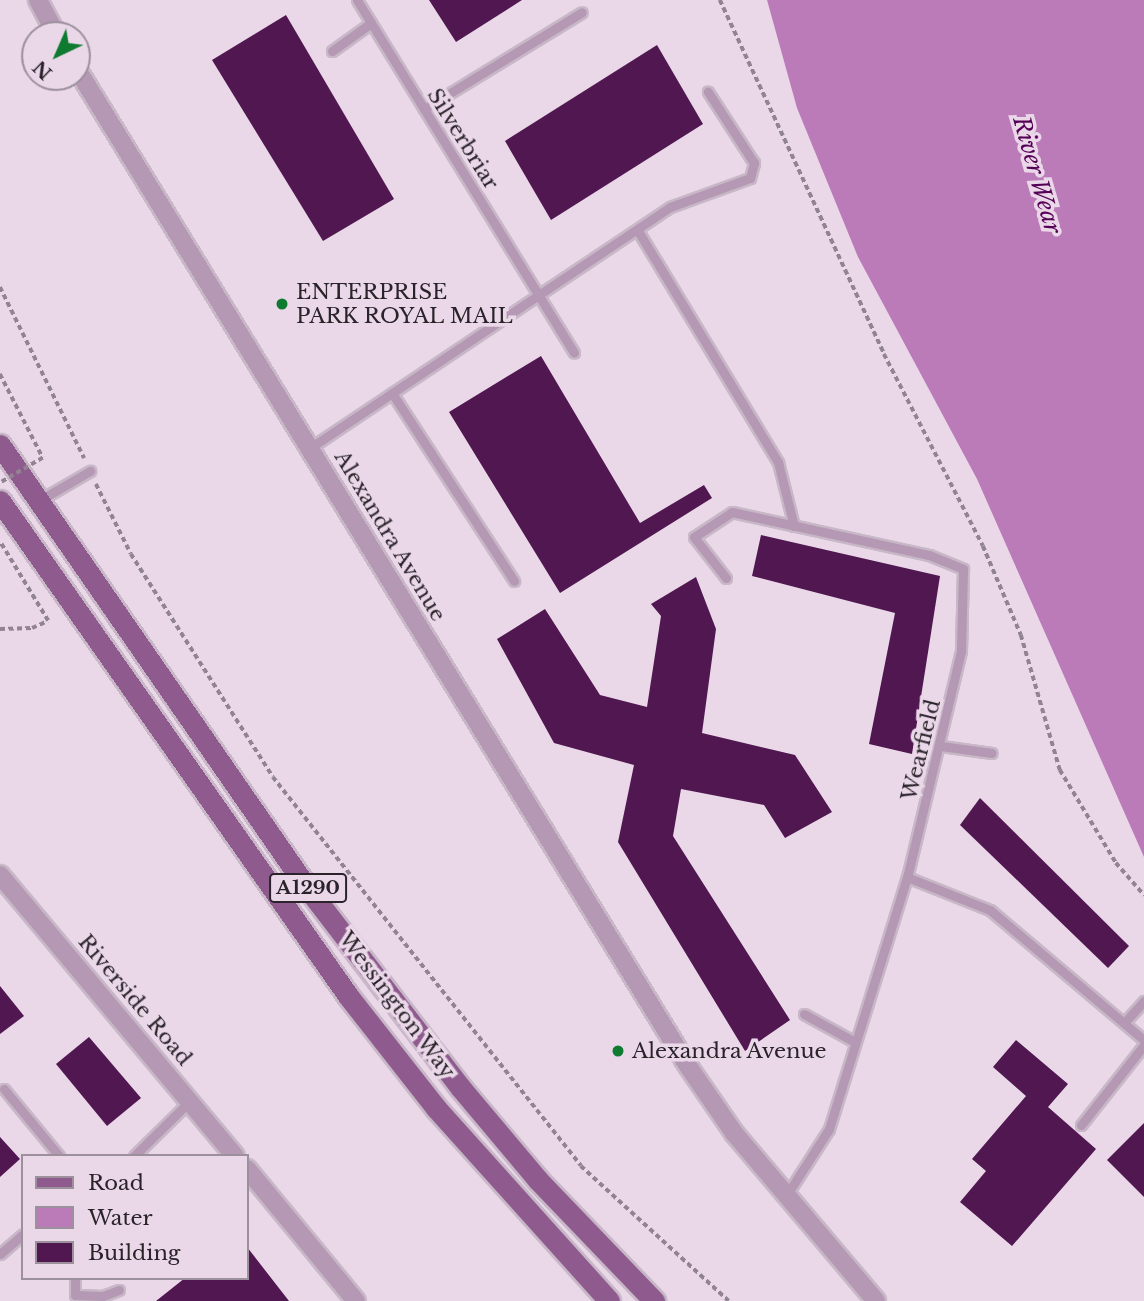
<!DOCTYPE html>
<html>
<head>
<meta charset="utf-8">
<style>
	body { margin:0 }
	#map { position:relative; width:1144px; height:1301px; overflow:hidden; background:#ead8e9; font-family:"Libre Baskerville",serif }
	div>[style] { position:absolute }
	.water>* { inset:0; background:#bb7bb9 }
	.building>* { inset:0; background:#501751 }
	.path>* { height:3.5px; margin-top:-1.75px; transform-origin:0; background:repeating-linear-gradient(90deg,#918490 0 5px,transparent 0 8.5px) }
	.roads { filter:drop-shadow(2px 0 #c7b7c7) drop-shadow(-2px 0 #c7b7c7) drop-shadow(0 2px #c7b7c7) drop-shadow(0 -2px #c7b7c7) }
	.service>* { height:9px; margin:-4.5px; padding:0 4.5px; transform-origin:4.5px; border-radius:4.5px; background:#b598b3 }
	.minor>* { height:18px; margin:-9px; padding:0 9px; transform-origin:9px; border-radius:9px; background:#b598b3 }
	.primary>* { height:21px; margin:-10.5px; padding:0 10.5px; transform-origin:10.5px; border-radius:10.5px; background:#8f5b8e }
	.path-bridge>* { height:3.5px; margin-top:-1.75px; transform-origin:0; background:repeating-linear-gradient(90deg,#918490 0 5px,transparent 0 8.5px) }
	.dots>* { width:19px; height:19px; translate:-50% -50%; box-sizing:border-box; border:4px solid #ead8e9; border-radius:50% }
	span { translate:-50% -50%; white-space:nowrap; text-align:center; line-height:1.15; -webkit-text-stroke:7px #ead8e9; paint-order:stroke }
	.shield-label span { padding:2px 5px; background:#ead8e9; border:2px solid; border-radius:5px; -webkit-text-stroke-width:0 }
	.shield-label { font-size:19px; color:#2a232a; font-weight:700 }
	.street-label { font-size:21px; color:#2a232a }
	.poi-label { font-size:21px; color:#2a232a }
	.left { translate:0 -50%; text-align:left }
	.water-label { font-size:23px; color:#550256; font-style:italic }
	.legend { position:absolute; left:21px; top:1154px; width:228px; height:126px; box-sizing:border-box; background:#ead8e9; border:2px solid #9d909d; margin:0; padding:9px 12px; list-style:none; font-size:21px; color:#2a232a }
	.legend li { display:flex; align-items:center; gap:14px; height:35px }
	.legend b { width:35px; border:2px solid #9d909d }
	.north { position:absolute; left:21px; top:21px; width:70px; height:70px; box-sizing:border-box; background:#ead8e9; border:2px solid #9d909d; border-radius:50%; rotate:224deg; font-size:19px; font-weight:700; line-height:28px; text-align:center; color:#2a232a }
	.north::after { content:''; display:block; margin:auto; width:24px; height:32px; background:#0e7b30; clip-path:polygon(50% 0,100% 100%,50% 72%,0 100%) }
</style>
</head>
<body>
<div id="map">
	<div class="water">
		<div style="clip-path:polygon(767px 0,1144px 0,1144px 857px,977px 479px,858px 257px,797px 108px)"></div>
	</div>
	<div class="building">
		<div style="clip-path:polygon(429px 0,522px 0,456px 42px)"></div>
		<div style="clip-path:polygon(286px 15px,394px 199px,323px 241px,212px 60px)"></div>
		<div style="clip-path:polygon(657px 45px,703px 124px,551px 220px,505px 141px)"></div>
		<div style="clip-path:polygon(541px 356px,640px 523px,704px 485px,712px 498px,560px 593px,449px 412px)"></div>
		<div style="clip-path:polygon(761px 535px,940px 576px,912px 754px,869px 744px,895px 613px,752px 576px)"></div>
		<div style="clip-path:polygon(696px 577px,716px 629px,702px 733px,795px 755px,832px 812px,785px 838px,764px 805px,681px 789px,673px 836px,790px 1020px,745px 1051px,618px 842px,634px 765px,554px 743px,497px 639px,545px 609px,600px 695px,647px 707px,661px 616px,651px 604px)"></div>
		<div style="clip-path:polygon(980px 798px,1129px 946px,1108px 968px,960px 825px)"></div>
		<div style="clip-path:polygon(0 986px,24px 1016px,0 1034px)"></div>
		<div style="clip-path:polygon(89px 1037px,141px 1098px,107px 1126px,56px 1064px)"></div>
		<div style="clip-path:polygon(1016px 1040px,1068px 1084px,1048px 1107px,1096px 1149px,1012px 1246px,960px 1202px,986px 1171px,972px 1159px,1026px 1096px,993px 1067px)"></div>
		<div style="clip-path:polygon(1144px 1123px,1144px 1197px,1107px 1160px)"></div>
		<div style="clip-path:polygon(0 1137px,20px 1159px,0 1177px)"></div>
		<div style="clip-path:polygon(247px 1247px,289px 1301px,156px 1301px,185px 1278px,247px 1278px)"></div>
	</div>
	<div class="path">
		<div style="left:720px;top:0;width:390px;rotate:65.1deg"></div>
		<div style="left:884px;top:354px;width:216px;rotate:62.7deg"></div>
		<div style="left:983px;top:546px;width:97px;rotate:66.9deg"></div>
		<div style="left:1021px;top:635px;width:141px;rotate:73.9deg"></div>
		<div style="left:1060px;top:770px;width:109px;rotate:58.9deg"></div>
		<div style="left:1116px;top:863px;width:43px;rotate:48.8deg"></div>
		<div style="left:0;top:287px;width:191px;rotate:63.8deg"></div>
		<div style="left:96px;top:484px;width:78px;rotate:63.4deg"></div>
		<div style="left:131px;top:554px;width:264px;rotate:57.5deg"></div>
		<div style="left:273px;top:777px;width:496px;rotate:51.6deg"></div>
		<div style="left:581px;top:1166px;width:200px;rotate:42.4deg"></div>
		<div style="left:0;top:629px;width:32px;rotate:-2deg"></div>
		<div style="left:32px;top:628px;width:17px;rotate:-24deg"></div>
		<div style="left:48px;top:621px;width:92px;rotate:-121.3deg"></div>
	</div>
	<div class="roads">
		<div class="service">
			<div style="left:357px;top:0;width:414px;rotate:58.4deg"></div>
			<div style="left:332px;top:51px;width:48px;rotate:-35.7deg"></div>
			<div style="left:424px;top:109px;width:185px;rotate:-31.5deg"></div>
			<div style="left:638px;top:231px;width:270px;rotate:58.8deg"></div>
			<div style="left:778px;top:462px;width:66px;rotate:76deg"></div>
			<div style="left:392px;top:393px;width:224px;rotate:57deg"></div>
			<div style="left:310px;top:448px;width:433px;rotate:-33.8deg"></div>
			<div style="left:670px;top:207px;width:85px;rotate:-19.9deg"></div>
			<div style="left:750px;top:178px;width:16px;rotate:-75deg"></div>
			<div style="left:754px;top:163px;width:85px;rotate:-122.9deg"></div>
			<div style="left:40px;top:500px;width:58px;rotate:-30.1deg"></div>
			<div style="left:726px;top:578px;width:52px;rotate:-128deg"></div>
			<div style="left:694px;top:537px;width:45px;rotate:-33.3deg"></div>
			<div style="left:732px;top:512px;width:202px;rotate:12.3deg"></div>
			<div style="left:929px;top:555px;width:37px;rotate:22deg"></div>
			<div style="left:963px;top:569px;width:82px;rotate:91.4deg"></div>
			<div style="left:961px;top:651px;width:232px;rotate:103.4deg"></div>
			<div style="left:907px;top:877px;width:264px;rotate:107.2deg"></div>
			<div style="left:829px;top:1129px;width:80px;rotate:122.7deg"></div>
			<div style="left:941px;top:746px;width:51px;rotate:7.8deg"></div>
			<div style="left:907px;top:877px;width:89px;rotate:21.7deg"></div>
			<div style="left:990px;top:910px;width:202px;rotate:40.2deg"></div>
			<div style="left:804px;top:1014px;width:56px;rotate:28.9deg"></div>
			<div style="left:1124px;top:1023px;width:30px;rotate:-48deg"></div>
			<div style="left:4px;top:1089px;width:87px;rotate:50.6deg"></div>
			<div style="left:1081px;top:1125px;width:102px;rotate:-51.8deg"></div>
			<div style="left:134px;top:1156px;width:78px;rotate:-44.5deg"></div>
			<div style="left:0;top:1254px;width:30px;rotate:-41deg"></div>
			<div style="left:75px;top:1278px;width:17px;rotate:90deg"></div>
			<div style="left:75px;top:1295px;width:28px;rotate:2deg"></div>
			<div style="left:103px;top:1296px;width:17px;rotate:-21deg"></div>
		</div>
		<div class="minor">
			<div style="left:38px;top:0;width:40px;rotate:62deg"></div>
			<div style="left:77px;top:69px;width:1169px;rotate:58.5deg"></div>
			<div style="left:688px;top:1066px;width:81px;rotate:55.5deg"></div>
			<div style="left:734px;top:1133px;width:220px;rotate:49.8deg"></div>
			<div style="left:0;top:875px;width:366px;rotate:50.1deg"></div>
			<div style="left:247px;top:1169px;width:171px;rotate:50.5deg"></div>
		</div>
		<div class="primary">
			<div style="left:0;top:445px;width:535px;rotate:55.27deg"></div>
			<div style="left:305px;top:885px;width:255px;rotate:52.5deg"></div>
			<div style="left:460px;top:1087px;width:121px;rotate:50deg"></div>
			<div style="left:538px;top:1180px;width:168px;rotate:46.2deg"></div>
			<div style="left:0;top:501px;width:606px;rotate:54.87deg"></div>
			<div style="left:349px;top:997px;width:141px;rotate:51.9deg"></div>
			<div style="left:436px;top:1108px;width:259px;rotate:48.1deg"></div>
		</div>
	</div>
	<div class="path-bridge">
		<div style="left:0;top:374px;width:94px;rotate:62.9deg"></div>
		<div style="left:43px;top:458px;width:50px;rotate:149.8deg"></div>
	</div>
	<div class="dots">
		<div style="left:282px;top:304px;background:#0e7b30"></div>
		<div style="left:618px;top:1051px;background:#0e7b30"></div>
	</div>
	<div class="shield-label">
		<span style="left:308px;top:888px">A1290</span>
	</div>
	<div class="street-label">
		<span style="left:463px;top:139px;rotate:58deg">Silverbriar</span>
		<span style="left:390px;top:536px;rotate:59deg">Alexandra Avenue</span>
		<span style="left:921px;top:750px;rotate:-76deg">Wearfield</span>
		<span style="left:135px;top:1000px;rotate:50deg">Riverside Road</span>
		<span style="left:397px;top:1005px;rotate:53deg">Wessington Way</span>
	</div>
	<div class="poi-label">
		<span class="left" style="left:296px;top:304px">ENTERPRISE<br>PARK ROYAL MAIL</span>
		<span class="left" style="left:632px;top:1051px">Alexandra Avenue</span>
	</div>
	<div class="water-label">
		<span style="left:1037px;top:175px;rotate:74deg">River Wear</span>
	</div>
	<ul class="legend">
	<li><b style="height:9px;background:#8f5b8e"></b>Road</li>
	<li><b style="height:19px;background:#bb7bb9"></b>Water</li>
	<li><b style="height:19px;background:#501751"></b>Building</li>
	</ul>
	<div class="north">N</div>
</div>
</body>
</html>
